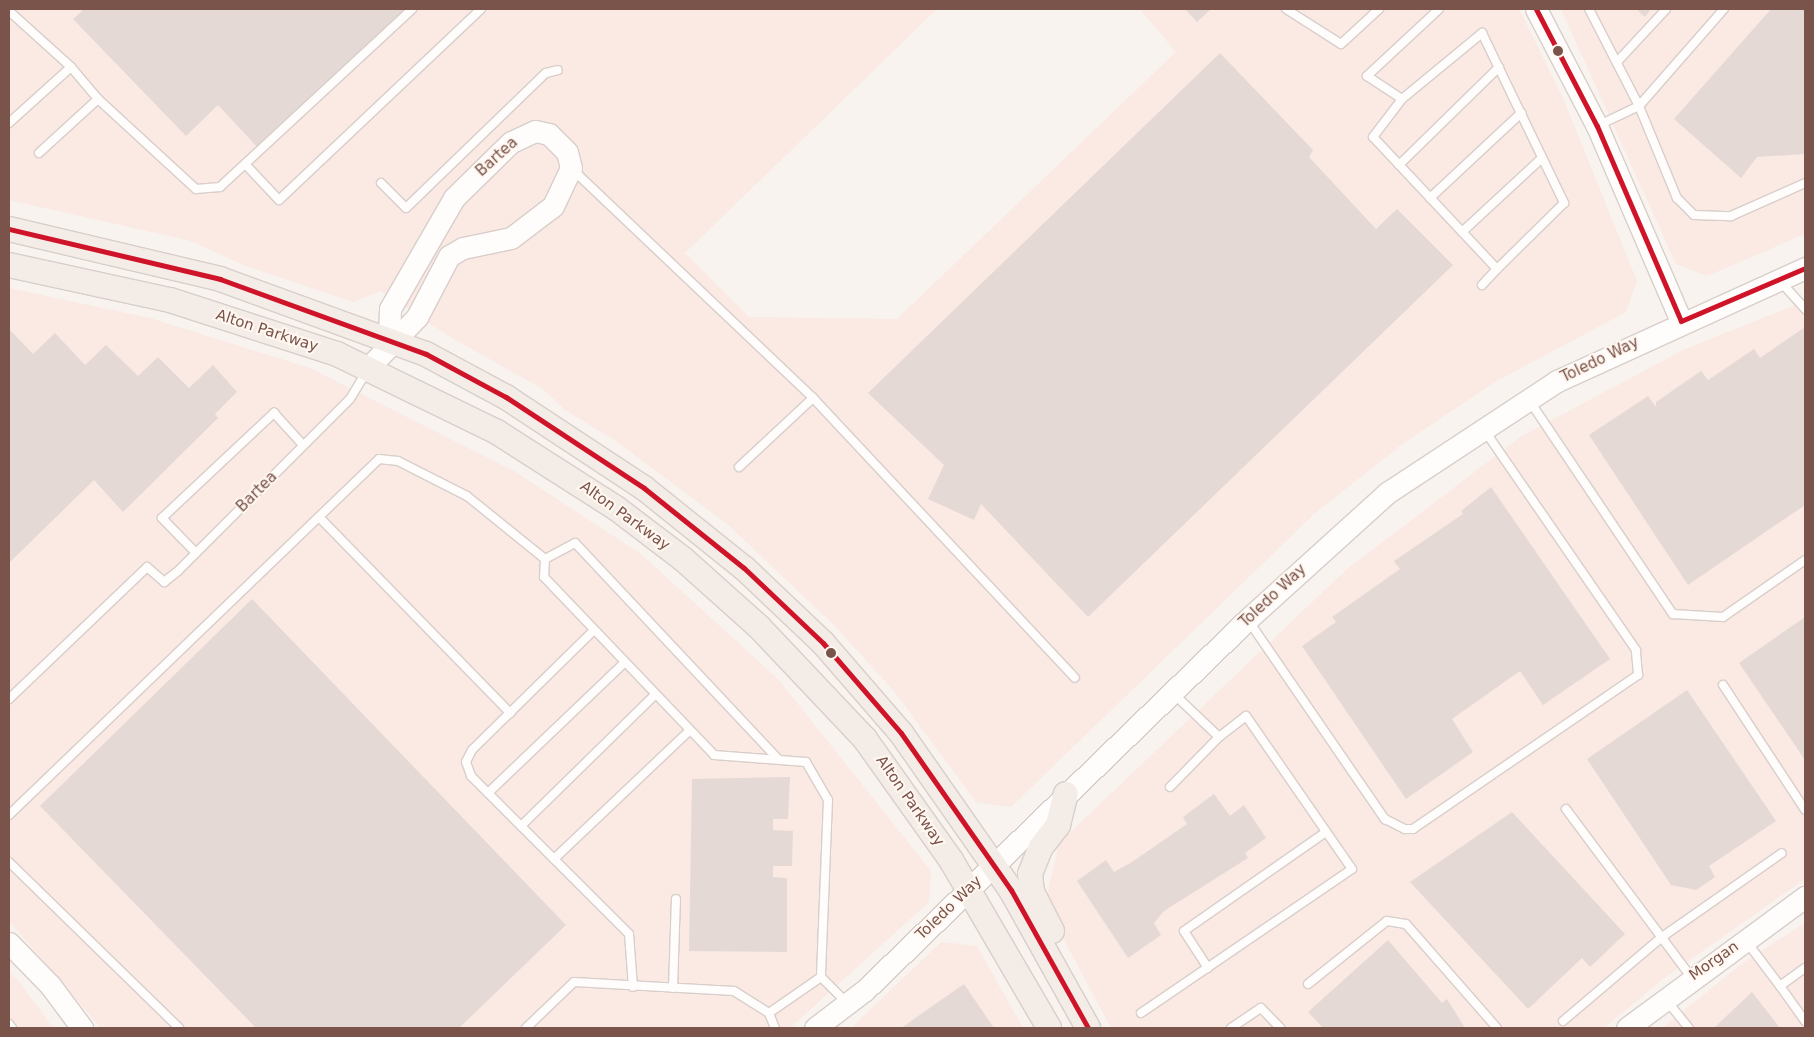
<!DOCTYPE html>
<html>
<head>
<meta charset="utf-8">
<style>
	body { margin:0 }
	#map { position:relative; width:1814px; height:1037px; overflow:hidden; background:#f8f3ee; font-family:"DejaVu Sans",sans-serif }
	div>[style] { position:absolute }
	.commercial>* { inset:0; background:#fbe9e4 }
	.building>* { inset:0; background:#e5d9d5 }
	.roads { filter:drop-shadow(1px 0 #d8ceca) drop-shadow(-1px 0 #d8ceca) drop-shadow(0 1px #d8ceca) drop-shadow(0 -1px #d8ceca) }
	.lane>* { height:8px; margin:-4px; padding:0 4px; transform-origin:4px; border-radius:4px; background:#fefdfc }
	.secondary>* { height:21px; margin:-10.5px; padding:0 10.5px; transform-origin:10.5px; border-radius:10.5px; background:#fefdfc }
	.primary>* { height:24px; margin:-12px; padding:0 12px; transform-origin:12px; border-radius:12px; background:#f4ece6 }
	.bus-1>* { height:5px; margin:-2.5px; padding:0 2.5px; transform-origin:2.5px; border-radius:2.5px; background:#cf1429 }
	.dots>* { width:14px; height:14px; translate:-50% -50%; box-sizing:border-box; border:2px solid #fff7f0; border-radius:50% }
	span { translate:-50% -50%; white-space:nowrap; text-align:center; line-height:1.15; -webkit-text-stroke:4px #fff7f0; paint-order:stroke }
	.street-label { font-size:15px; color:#7a534a }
	.frame { position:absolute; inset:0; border:10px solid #7a534a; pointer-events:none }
</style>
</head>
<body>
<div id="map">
	<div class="commercial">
		<div style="clip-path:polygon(9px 9px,937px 9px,685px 253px,749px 317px,897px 319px,1176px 52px,1140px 9px,1519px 9px,1563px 98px,1637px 281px,1626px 312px,1495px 382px,1401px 445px,1313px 515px,1011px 807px,976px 802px,894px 691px,832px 623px,726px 523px,613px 439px,565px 410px,543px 389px,452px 338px,381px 291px,353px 302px,243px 265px,191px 241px,9px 200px)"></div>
		<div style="clip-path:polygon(1561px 9px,1805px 9px,1805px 234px,1707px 276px,1676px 264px)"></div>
		<div style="clip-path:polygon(9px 288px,150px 318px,310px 368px,514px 471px,641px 554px,778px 679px,931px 871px,929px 902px,790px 1028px,101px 1028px,9px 921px)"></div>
		<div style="clip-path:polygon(1805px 301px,1805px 879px,1663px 979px,1604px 1028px,1111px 1028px,1045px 904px,1059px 843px,1347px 569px,1522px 436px,1685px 349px)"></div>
		<div style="clip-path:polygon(1805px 923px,1805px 1028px,1662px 1028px,1744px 962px)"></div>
		<div style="clip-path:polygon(941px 942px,977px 946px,1023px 1028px,851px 1028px)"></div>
		<div style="clip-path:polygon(9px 971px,20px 983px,53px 1028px,9px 1028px)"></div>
	</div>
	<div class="building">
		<div style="clip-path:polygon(84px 9px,406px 9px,260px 150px,218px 105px,186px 136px,73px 19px)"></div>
		<div style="clip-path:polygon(1185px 9px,1211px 9px,1197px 22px)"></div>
		<div style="clip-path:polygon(1636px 9px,1651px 9px,1645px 17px)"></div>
		<div style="clip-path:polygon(1771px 9px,1805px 9px,1805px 154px,1757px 157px,1741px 178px,1674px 119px)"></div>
		<div style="clip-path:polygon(1220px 53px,1313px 150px,1309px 157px,1376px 229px,1397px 209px,1453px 265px,1088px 617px,981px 504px,974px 520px,928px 499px,944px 465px,868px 393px)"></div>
		<div style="clip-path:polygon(1805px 327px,1805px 505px,1688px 585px,1589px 435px,1648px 396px,1656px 407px,1656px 402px,1701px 371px,1708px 380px,1754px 349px,1760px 358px)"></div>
		<div style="clip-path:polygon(9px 329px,33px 354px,55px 333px,85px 365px,106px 345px,138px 376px,158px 357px,189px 388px,213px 365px,237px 392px,215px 414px,218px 418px,123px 512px,94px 480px,9px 563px)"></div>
		<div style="clip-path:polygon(1491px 487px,1610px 659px,1543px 705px,1520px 671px,1452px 719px,1473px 752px,1406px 799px,1302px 646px,1336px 622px,1332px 617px,1400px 569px,1394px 561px,1463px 514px,1461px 511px)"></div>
		<div style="clip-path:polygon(252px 599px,566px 925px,459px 1028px,256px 1028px,40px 806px)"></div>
		<div style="clip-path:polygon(1805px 617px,1805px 760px,1739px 663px)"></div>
		<div style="clip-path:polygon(1687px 690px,1776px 821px,1709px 866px,1715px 877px,1696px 890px,1671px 885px,1587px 759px)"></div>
		<div style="clip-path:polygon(790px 777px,788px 819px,773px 819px,773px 830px,793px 831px,792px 866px,773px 866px,773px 877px,787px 878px,787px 952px,689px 951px,692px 779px)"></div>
		<div style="clip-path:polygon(1214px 794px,1230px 816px,1244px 805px,1266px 838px,1245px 853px,1248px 858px,1164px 911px,1154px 923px,1161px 935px,1128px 958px,1077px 881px,1106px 860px,1114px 872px,1132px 862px,1187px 824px,1183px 817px)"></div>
		<div style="clip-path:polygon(1512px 812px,1625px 934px,1590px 967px,1582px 958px,1528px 1009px,1410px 882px)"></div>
		<div style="clip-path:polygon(1388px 940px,1442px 1003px,1447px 999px,1465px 1028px,1323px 1028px,1308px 1012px)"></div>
		<div style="clip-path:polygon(964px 984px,994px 1028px,901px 1028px)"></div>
		<div style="clip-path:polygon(1752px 992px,1780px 1028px,1714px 1028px,1715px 1027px)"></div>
	</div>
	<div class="roads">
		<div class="lane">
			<div style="left:1286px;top:9px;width:65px;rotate:32.5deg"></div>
			<div style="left:1341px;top:44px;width:52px;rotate:-42.6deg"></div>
			<div style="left:1589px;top:9px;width:109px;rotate:62.7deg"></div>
			<div style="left:1639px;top:106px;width:129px;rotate:-48.8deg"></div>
			<div style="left:9px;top:11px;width:84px;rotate:42.1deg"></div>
			<div style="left:71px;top:67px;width:84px;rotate:137.9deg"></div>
			<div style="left:1482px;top:33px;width:189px;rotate:64.2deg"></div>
			<div style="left:1564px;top:203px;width:94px;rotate:135.4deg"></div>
			<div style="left:1497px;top:269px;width:181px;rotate:-133.2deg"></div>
			<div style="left:1373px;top:137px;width:48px;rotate:-52.7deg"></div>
			<div style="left:1402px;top:99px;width:104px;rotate:-39.5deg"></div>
			<div style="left:1617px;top:62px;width:72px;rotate:-47.2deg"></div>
			<div style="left:71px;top:67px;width:42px;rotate:49.8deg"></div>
			<div style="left:1402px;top:99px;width:42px;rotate:-146.7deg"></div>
			<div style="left:1367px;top:76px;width:98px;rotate:-42.9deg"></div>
			<div style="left:1599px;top:125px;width:44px;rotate:-25.4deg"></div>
			<div style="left:1639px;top:106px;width:100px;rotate:67.6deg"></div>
			<div style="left:1677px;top:198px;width:24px;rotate:45deg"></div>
			<div style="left:1694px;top:215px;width:37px;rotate:2deg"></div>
			<div style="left:1731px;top:216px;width:81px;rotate:-24deg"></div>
			<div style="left:39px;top:153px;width:80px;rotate:-42.5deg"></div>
			<div style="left:98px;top:99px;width:133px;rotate:42.6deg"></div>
			<div style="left:196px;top:189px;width:24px;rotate:-5deg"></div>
			<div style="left:220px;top:187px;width:262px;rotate:-42.8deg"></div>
			<div style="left:246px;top:165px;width:48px;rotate:46.7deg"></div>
			<div style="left:279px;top:200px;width:278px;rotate:-43.4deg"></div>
			<div style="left:1399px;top:165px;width:140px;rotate:-44.4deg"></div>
			<div style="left:572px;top:169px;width:332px;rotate:43.5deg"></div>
			<div style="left:813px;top:398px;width:383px;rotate:46.9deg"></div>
			<div style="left:381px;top:183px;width:35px;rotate:45deg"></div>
			<div style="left:406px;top:208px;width:194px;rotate:-44deg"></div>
			<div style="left:546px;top:73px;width:12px;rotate:-14deg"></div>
			<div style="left:1430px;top:198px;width:125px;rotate:-43deg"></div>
			<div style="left:1462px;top:232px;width:109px;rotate:-42.8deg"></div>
			<div style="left:1780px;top:281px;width:38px;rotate:48deg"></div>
			<div style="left:1482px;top:285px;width:22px;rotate:-47deg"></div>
			<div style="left:1529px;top:400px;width:258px;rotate:56.1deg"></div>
			<div style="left:1673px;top:614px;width:50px;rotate:3.4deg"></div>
			<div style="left:1723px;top:617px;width:100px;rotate:-34.8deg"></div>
			<div style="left:739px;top:467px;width:101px;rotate:-43deg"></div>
			<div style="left:319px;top:517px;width:274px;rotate:45.7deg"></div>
			<div style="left:196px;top:553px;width:49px;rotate:-134.2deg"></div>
			<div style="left:162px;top:518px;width:154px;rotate:-43.2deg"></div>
			<div style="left:274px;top:413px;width:43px;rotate:47.8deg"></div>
			<div style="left:1248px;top:620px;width:242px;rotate:55.5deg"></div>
			<div style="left:1385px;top:819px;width:22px;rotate:27deg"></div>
			<div style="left:1405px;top:829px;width:8px"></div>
			<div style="left:1413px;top:829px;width:273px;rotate:-34.4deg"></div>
			<div style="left:1638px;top:675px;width:25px;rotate:-95deg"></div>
			<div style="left:1636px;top:650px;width:266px;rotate:-124.6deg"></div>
			<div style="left:592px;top:632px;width:168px;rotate:135.5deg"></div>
			<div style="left:472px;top:750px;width:13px;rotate:117deg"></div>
			<div style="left:466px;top:762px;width:15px;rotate:70deg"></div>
			<div style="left:471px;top:776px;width:223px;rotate:45deg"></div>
			<div style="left:629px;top:934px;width:53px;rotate:85.7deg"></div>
			<div style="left:1723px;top:685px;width:149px;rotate:56.7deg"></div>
			<div style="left:9px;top:699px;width:191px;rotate:-43.7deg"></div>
			<div style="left:147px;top:567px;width:23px;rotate:41deg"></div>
			<div style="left:164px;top:582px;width:18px;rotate:-38deg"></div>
			<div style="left:178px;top:571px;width:243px;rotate:-45deg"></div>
			<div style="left:350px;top:399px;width:31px;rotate:-59deg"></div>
			<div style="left:778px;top:759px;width:296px;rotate:-133.2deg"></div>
			<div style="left:575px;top:543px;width:34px;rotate:152deg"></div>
			<div style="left:545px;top:559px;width:18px;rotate:93deg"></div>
			<div style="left:544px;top:577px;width:246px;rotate:46.3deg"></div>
			<div style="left:714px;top:755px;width:92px;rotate:4.4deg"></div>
			<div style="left:806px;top:762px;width:44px;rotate:59.9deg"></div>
			<div style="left:828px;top:800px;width:177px;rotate:92.3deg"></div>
			<div style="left:821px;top:977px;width:35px;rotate:45deg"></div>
			<div style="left:1170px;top:787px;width:70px;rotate:-45.6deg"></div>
			<div style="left:488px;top:793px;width:188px;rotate:-43.7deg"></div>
			<div style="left:1566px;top:809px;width:209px;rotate:53.3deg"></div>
			<div style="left:9px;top:815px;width:513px;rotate:-43.9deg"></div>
			<div style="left:379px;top:459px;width:19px;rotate:6deg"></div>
			<div style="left:398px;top:461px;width:77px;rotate:26.9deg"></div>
			<div style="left:467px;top:496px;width:100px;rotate:38.9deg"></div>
			<div style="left:521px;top:826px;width:187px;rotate:-44.4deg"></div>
			<div style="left:554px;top:859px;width:187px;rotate:-43.5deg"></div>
			<div style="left:9px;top:862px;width:238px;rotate:44.3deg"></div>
			<div style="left:1746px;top:941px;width:56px;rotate:52.9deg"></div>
			<div style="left:1780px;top:986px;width:31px;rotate:-36deg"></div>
			<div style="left:1208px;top:968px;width:44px;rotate:-123deg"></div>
			<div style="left:1184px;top:931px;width:173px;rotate:-34.9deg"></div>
			<div style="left:1308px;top:984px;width:101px;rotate:-38.6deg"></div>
			<div style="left:1387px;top:921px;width:19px;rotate:9deg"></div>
			<div style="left:1406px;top:924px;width:138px;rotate:48.8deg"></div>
			<div style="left:1780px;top:986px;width:43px;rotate:54.5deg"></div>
			<div style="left:673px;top:988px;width:89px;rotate:-88.1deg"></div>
			<div style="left:1667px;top:1001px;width:35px;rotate:51deg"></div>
			<div style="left:1141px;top:1013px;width:255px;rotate:-34.3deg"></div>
			<div style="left:1352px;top:869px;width:186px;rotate:-124.7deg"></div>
			<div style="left:1246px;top:716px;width:34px;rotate:142deg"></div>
			<div style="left:1219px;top:737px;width:64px;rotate:-136.3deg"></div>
			<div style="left:1563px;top:1021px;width:130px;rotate:-40.3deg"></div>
			<div style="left:1662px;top:937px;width:146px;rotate:-35deg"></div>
			<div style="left:9px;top:1024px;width:5px;rotate:53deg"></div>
			<div style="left:526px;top:1028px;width:66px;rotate:-43.8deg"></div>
			<div style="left:574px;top:982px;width:160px;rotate:3.2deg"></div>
			<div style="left:734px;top:991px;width:41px;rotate:32.2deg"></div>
			<div style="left:775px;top:1028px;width:16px;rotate:-112deg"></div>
			<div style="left:769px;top:1013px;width:63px;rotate:-34.7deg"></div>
			<div style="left:1231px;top:1028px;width:36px;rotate:-34deg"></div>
			<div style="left:1261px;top:1008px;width:28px;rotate:46deg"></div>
		</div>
		<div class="secondary">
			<div style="left:1536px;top:9px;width:132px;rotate:62.5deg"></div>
			<div style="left:1597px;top:126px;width:212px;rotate:66.7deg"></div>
			<div style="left:368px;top:368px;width:71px;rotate:-46.1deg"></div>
			<div style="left:417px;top:317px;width:69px;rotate:-62.3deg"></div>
			<div style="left:449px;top:256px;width:16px;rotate:-30deg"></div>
			<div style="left:463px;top:248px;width:49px;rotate:-11.8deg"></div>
			<div style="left:511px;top:238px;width:53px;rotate:-37.3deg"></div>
			<div style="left:553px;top:206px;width:42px;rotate:-64.7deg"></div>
			<div style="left:571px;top:168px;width:16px;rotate:-104deg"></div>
			<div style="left:567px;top:152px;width:25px;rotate:-135deg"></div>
			<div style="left:549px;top:134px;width:14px;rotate:-168deg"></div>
			<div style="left:535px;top:131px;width:26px;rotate:155deg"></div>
			<div style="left:511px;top:142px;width:80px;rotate:135.5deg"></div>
			<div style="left:454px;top:198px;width:128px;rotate:120deg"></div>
			<div style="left:390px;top:309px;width:33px;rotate:92deg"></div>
			<div style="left:9px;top:943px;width:59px;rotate:45.7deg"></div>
			<div style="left:50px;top:985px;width:54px;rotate:53.3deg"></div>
			<div style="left:815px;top:1028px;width:63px;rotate:-37.2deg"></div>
			<div style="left:865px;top:990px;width:533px;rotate:-44.09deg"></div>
			<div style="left:1248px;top:619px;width:188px;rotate:-42.2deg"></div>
			<div style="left:1387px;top:493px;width:204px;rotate:-33.4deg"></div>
			<div style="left:1557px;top:381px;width:273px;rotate:-24.5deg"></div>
			<div style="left:1627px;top:1028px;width:221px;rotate:-36.4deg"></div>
		</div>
		<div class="primary">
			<div style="left:9px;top:229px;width:217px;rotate:13.3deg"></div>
			<div style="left:220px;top:279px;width:219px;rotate:20deg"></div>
			<div style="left:426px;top:354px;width:91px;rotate:28.3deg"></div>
			<div style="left:506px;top:397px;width:165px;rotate:33.4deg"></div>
			<div style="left:644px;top:488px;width:128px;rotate:38.7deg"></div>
			<div style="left:744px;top:568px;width:109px;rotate:43.5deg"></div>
			<div style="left:823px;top:643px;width:119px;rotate:49.1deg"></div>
			<div style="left:901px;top:733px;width:192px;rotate:55deg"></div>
			<div style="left:1011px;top:890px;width:158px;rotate:60.8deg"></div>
			<div style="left:9px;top:265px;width:165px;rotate:12.3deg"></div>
			<div style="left:170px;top:300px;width:176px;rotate:17.9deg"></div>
			<div style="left:337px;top:354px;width:178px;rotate:26deg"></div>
			<div style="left:497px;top:432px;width:141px;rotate:32.6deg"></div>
			<div style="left:616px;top:508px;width:84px;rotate:37.3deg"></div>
			<div style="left:683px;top:559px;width:102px;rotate:41.8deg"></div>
			<div style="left:759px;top:627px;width:154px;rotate:46.6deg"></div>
			<div style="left:865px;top:739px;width:148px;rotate:54.6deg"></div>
			<div style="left:951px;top:860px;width:194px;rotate:59.7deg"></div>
			<div style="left:1052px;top:931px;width:44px;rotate:-117.1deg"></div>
			<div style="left:1032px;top:892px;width:18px;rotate:-96deg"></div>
			<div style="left:1030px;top:874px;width:29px;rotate:-68deg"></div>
			<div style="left:1041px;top:847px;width:28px;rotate:-52deg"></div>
			<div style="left:1058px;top:825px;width:32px;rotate:-76deg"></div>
		</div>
	</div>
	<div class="bus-1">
		<div style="left:1536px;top:9px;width:132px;rotate:62.5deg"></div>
		<div style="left:1597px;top:126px;width:212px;rotate:66.7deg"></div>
		<div style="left:9px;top:229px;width:217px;rotate:13.3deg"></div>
		<div style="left:220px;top:279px;width:219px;rotate:20deg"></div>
		<div style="left:426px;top:354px;width:91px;rotate:28.3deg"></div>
		<div style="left:506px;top:397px;width:165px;rotate:33.4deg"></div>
		<div style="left:644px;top:488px;width:128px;rotate:38.7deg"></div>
		<div style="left:744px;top:568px;width:109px;rotate:43.5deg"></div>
		<div style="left:823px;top:643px;width:119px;rotate:49.1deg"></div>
		<div style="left:901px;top:733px;width:192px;rotate:55deg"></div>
		<div style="left:1011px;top:890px;width:158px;rotate:60.8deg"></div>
		<div style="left:1681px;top:321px;width:135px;rotate:-23.1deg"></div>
	</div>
	<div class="dots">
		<div style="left:1558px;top:51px;background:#7a534a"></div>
		<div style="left:831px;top:653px;background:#7a534a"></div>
	</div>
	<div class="street-label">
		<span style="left:497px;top:157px;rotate:-42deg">Bartea</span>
		<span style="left:267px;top:331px;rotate:18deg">Alton Parkway</span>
		<span style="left:1600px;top:360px;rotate:-26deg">Toledo Way</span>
		<span style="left:257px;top:492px;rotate:-45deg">Bartea</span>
		<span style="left:625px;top:516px;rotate:36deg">Alton Parkway</span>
		<span style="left:1273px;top:596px;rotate:-43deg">Toledo Way</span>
		<span style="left:910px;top:801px;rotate:55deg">Alton Parkway</span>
		<span style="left:949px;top:908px;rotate:-44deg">Toledo Way</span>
		<span style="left:1714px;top:961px;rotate:-35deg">Morgan</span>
	</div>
	<div class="frame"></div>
</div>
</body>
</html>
